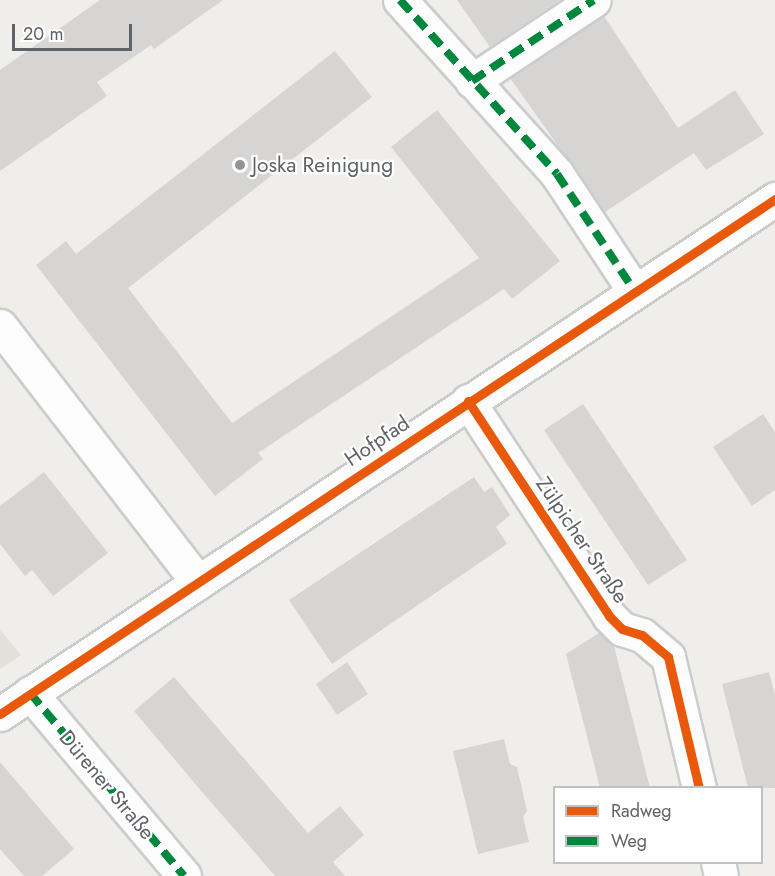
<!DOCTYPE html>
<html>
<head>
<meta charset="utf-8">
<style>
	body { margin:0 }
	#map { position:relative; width:775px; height:876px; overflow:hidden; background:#efeeea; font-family:Jost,sans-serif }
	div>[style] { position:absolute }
	.education>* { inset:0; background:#e2e0da }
	.building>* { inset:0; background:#d6d5d3 }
	.roads { filter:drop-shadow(2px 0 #cbcccc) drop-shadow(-2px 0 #cbcccc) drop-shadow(0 2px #cbcccc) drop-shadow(0 -2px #cbcccc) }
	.minor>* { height:33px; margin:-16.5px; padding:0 16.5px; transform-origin:16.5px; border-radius:16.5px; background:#fdfcfc }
	.quiet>* { height:8px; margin-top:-4px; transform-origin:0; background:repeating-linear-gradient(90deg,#00873e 0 15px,transparent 0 23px) }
	.cycleway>* { height:9px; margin:-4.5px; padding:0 4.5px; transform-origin:4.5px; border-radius:4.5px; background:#e8590c }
	.dots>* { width:16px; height:16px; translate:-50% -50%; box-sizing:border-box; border:3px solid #fff; border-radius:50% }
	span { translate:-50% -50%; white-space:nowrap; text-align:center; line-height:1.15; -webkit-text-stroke:4.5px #fff; paint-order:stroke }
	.poi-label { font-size:21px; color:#5f6368 }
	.left { translate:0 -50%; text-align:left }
	.street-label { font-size:21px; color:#5f6368 }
	.legend { position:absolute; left:553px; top:786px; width:210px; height:78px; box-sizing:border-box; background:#fff; border:2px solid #bfc1c3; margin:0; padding:8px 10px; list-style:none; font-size:18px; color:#5f6368 }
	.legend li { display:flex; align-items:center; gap:12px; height:30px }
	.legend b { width:30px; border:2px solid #bfc1c3 }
	.scale { position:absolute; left:12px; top:24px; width:120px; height:27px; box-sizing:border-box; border:3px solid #5f6368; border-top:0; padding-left:8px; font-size:18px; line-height:21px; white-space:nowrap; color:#5f6368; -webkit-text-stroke:4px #fff; paint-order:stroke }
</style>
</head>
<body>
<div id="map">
	<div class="education">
		<div style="clip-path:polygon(0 630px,21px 655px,0 669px)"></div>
	</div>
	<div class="building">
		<div style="clip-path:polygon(100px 0,223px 0,154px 49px,151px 45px,97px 82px,107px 96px,0 171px,0 70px)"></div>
		<div style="clip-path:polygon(457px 0,560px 0,490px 47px)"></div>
		<div style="clip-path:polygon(604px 16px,678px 128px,735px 90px,764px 134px,706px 170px,685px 140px,694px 153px,605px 212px,510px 78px)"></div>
		<div style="clip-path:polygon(335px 51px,372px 97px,128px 288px,232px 423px,479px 258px,391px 147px,437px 110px,560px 261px,512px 299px,504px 289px,258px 453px,263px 459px,215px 496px,36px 265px,66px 241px,76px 254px)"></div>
		<div style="clip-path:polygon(583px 404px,687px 560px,648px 585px,544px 430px)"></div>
		<div style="clip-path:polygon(763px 414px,775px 432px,775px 490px,752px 506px,713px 447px)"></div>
		<div style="clip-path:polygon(44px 472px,108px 553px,53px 596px,32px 570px,25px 576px,0 544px,0 506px)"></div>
		<div style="clip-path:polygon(474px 477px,484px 492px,492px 487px,510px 515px,496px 527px,507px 544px,332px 664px,289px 600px)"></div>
		<div style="clip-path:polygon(599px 633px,614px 646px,650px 788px,600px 788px,566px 654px)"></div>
		<div style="clip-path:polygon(347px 662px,368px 694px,337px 715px,316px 684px)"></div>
		<div style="clip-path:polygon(769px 672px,775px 695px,775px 788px,748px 788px,722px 684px)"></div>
		<div style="clip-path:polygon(174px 677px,308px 833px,340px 806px,364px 835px,333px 862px,345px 876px,275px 876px,197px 786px,134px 711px)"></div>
		<div style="clip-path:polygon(504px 739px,510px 764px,517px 767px,527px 811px,523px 817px,529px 842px,478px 854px,453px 751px)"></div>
		<div style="clip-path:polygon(0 762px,74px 849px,42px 876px,24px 876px,0 849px)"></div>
	</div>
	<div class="roads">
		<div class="minor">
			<div style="left:400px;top:0;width:234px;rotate:47.9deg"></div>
			<div style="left:557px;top:174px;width:141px;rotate:56.5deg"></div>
			<div style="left:472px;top:81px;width:146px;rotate:-33.6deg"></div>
			<div style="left:0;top:326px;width:324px;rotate:52.3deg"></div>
			<div style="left:468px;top:401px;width:257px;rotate:56.7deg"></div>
			<div style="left:609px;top:616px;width:18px;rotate:45deg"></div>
			<div style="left:622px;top:629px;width:21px;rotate:17deg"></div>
			<div style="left:642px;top:635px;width:34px;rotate:40deg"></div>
			<div style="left:668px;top:657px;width:135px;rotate:76.7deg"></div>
			<div style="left:30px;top:693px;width:239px;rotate:49.9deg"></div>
			<div style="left:0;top:714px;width:931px;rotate:-33.6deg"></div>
			<div style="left:718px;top:862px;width:14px;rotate:78deg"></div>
		</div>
	</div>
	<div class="quiet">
		<div style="left:400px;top:0;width:234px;rotate:47.9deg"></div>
		<div style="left:557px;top:174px;width:141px;rotate:56.5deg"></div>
		<div style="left:472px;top:81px;width:146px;rotate:-33.6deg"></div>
		<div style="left:30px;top:693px;width:239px;rotate:49.9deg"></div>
	</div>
	<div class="cycleway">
		<div style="left:468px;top:401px;width:257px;rotate:56.7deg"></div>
		<div style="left:609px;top:616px;width:18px;rotate:45deg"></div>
		<div style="left:622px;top:629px;width:21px;rotate:17deg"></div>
		<div style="left:642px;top:635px;width:34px;rotate:40deg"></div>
		<div style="left:668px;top:657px;width:135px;rotate:76.7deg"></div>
		<div style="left:0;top:714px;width:931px;rotate:-33.6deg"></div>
	</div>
	<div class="dots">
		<div style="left:240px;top:165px;background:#919496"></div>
	</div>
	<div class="poi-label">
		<span class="left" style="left:252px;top:165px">Joska Reinigung</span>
	</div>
	<div class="street-label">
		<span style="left:377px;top:441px;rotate:-34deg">Hofpfad</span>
		<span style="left:582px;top:540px;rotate:56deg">Zülpicher Straße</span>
		<span style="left:107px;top:785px;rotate:50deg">Dürener Straße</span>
	</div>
	<ul class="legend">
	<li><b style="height:8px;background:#e8590c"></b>Radweg</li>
	<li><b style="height:8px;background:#00873e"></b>Weg</li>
	</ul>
	<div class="scale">20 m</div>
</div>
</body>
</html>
